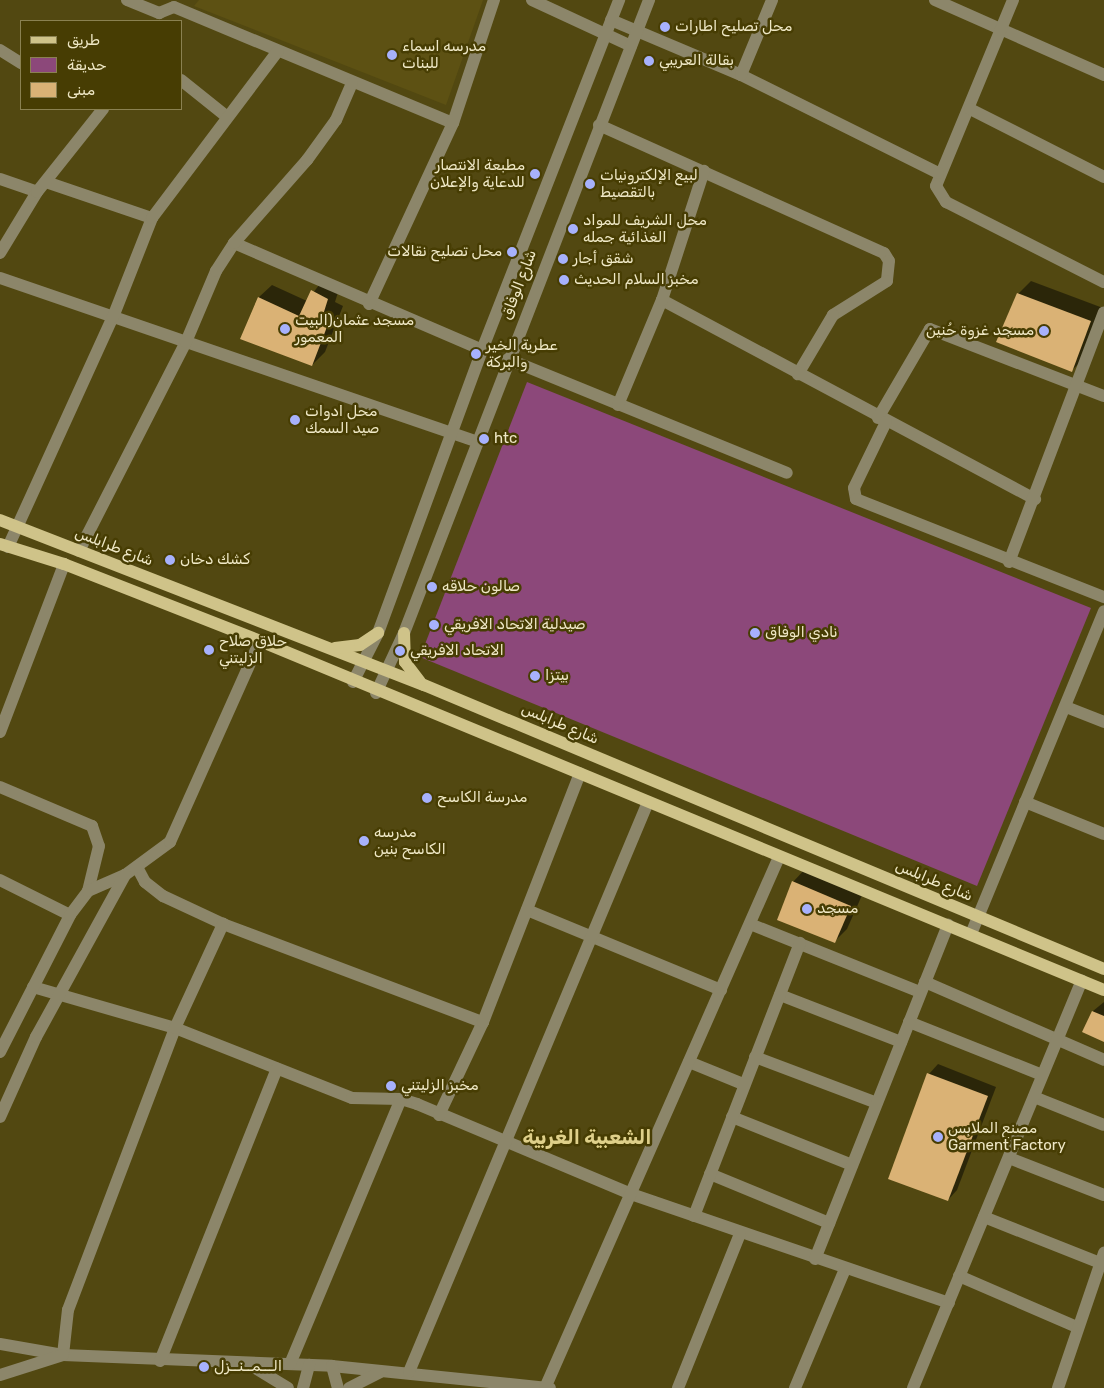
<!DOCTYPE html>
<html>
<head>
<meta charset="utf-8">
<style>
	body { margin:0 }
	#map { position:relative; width:1104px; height:1388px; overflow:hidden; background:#524811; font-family:Rubik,Vazirmatn,sans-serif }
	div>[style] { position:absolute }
	.built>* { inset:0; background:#5d5113 }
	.green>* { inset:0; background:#8c487a }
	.shadow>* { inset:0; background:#0007 }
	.building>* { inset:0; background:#dab275 }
	.minor>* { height:12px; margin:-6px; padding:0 6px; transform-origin:6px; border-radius:6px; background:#8c866a }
	.major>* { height:12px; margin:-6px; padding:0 6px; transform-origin:6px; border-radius:6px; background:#cfc389 }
	.dots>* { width:14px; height:14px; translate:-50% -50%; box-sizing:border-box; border:2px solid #473d03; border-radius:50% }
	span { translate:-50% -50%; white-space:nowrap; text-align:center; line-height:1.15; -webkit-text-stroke:5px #473d03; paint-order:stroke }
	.poi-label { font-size:15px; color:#efe8c6 }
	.left { translate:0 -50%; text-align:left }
	.right { translate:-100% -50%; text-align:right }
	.street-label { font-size:15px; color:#efe8c6 }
	.district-label { font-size:20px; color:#dfd08a; font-weight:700 }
	.legend { position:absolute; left:20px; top:20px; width:162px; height:90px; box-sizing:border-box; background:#473d03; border:1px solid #8a8151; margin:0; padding:6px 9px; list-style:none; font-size:15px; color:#efe8c6 }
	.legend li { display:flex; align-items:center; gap:10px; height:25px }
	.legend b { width:25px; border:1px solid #8a8151 }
</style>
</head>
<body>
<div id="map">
	<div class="built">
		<div style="clip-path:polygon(199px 0,483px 0,446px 105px,194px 6px)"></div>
	</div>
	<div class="green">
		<div style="clip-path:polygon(527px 382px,1091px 608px,977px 886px,420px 657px)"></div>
	</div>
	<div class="shadow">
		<div style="clip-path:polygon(325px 277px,340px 286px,335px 302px,343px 306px,325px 352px,312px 365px,241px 338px,259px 297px,272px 285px,307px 301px)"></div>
		<div style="clip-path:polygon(1031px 281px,1103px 308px,1085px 358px,1072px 370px,1018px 294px)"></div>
		<div style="clip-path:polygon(805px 869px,863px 893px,847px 929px,834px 942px,793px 882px)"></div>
		<div style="clip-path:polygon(1104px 1002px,1104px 1040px,1084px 1031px,1093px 1011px)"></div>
		<div style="clip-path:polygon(938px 1064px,996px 1087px,957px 1190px,948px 1200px,929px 1074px)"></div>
	</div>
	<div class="building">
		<div style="clip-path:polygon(311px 290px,328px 299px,323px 315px,330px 319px,312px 366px,240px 339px,258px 297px,299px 316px)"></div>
		<div style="clip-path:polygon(1017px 293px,1091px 321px,1072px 372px,996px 342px)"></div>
		<div style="clip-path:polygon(792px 881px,851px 906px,835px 943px,777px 920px)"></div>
		<div style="clip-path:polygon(1092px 1011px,1104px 1016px,1104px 1042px,1082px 1032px)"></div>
		<div style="clip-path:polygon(927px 1073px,988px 1096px,948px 1201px,888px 1179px)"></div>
	</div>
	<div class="minor">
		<div style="left:127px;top:0;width:35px;rotate:22deg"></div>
		<div style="left:159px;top:13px;width:16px;rotate:-22deg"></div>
		<div style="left:174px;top:7px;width:302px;rotate:22.6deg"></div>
		<div style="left:532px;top:0;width:109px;rotate:24.9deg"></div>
		<div style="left:935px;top:0;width:185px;rotate:23.9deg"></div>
		<div style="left:1013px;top:0;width:201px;rotate:112.5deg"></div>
		<div style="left:936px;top:186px;width:19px;rotate:58deg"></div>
		<div style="left:946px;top:202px;width:177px;rotate:26.9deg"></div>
		<div style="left:611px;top:20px;width:141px;rotate:22.9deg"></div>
		<div style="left:741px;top:75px;width:220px;rotate:26.4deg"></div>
		<div style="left:0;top:50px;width:25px;rotate:32deg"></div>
		<div style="left:741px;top:75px;width:81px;rotate:-67.5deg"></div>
		<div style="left:181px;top:80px;width:58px;rotate:38.7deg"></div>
		<div style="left:970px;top:109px;width:150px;rotate:26.9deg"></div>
		<div style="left:599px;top:125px;width:312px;rotate:24.2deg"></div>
		<div style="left:884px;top:253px;width:9px;rotate:58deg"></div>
		<div style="left:889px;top:261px;width:20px;rotate:96deg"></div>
		<div style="left:887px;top:281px;width:64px;rotate:147.8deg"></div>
		<div style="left:833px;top:315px;width:69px;rotate:120.7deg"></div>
		<div style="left:0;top:179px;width:39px;rotate:19deg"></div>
		<div style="left:46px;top:182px;width:112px;rotate:18.8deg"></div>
		<div style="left:234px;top:243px;width:270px;rotate:23.3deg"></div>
		<div style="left:0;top:253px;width:71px;rotate:-58.8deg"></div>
		<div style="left:37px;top:192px;width:106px;rotate:-51.5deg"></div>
		<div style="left:0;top:278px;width:505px;rotate:18.94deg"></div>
		<div style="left:662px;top:300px;width:423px;rotate:28.1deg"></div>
		<div style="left:369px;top:304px;width:200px;rotate:-65.1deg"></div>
		<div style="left:453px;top:123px;width:130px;rotate:-71.6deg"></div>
		<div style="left:508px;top:359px;width:301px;rotate:22.2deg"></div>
		<div style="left:618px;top:405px;width:114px;rotate:-67.3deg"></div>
		<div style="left:662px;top:300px;width:136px;rotate:-72deg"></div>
		<div style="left:878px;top:418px;width:103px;rotate:-59.7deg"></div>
		<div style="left:930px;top:329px;width:186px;rotate:21.1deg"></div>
		<div style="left:886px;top:422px;width:73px;rotate:115.9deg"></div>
		<div style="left:854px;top:488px;width:11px;rotate:80deg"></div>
		<div style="left:856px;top:499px;width:267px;rotate:21.6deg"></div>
		<div style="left:8px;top:547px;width:253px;rotate:-65.5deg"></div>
		<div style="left:113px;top:317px;width:106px;rotate:-68.5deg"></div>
		<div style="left:152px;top:218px;width:209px;rotate:-53deg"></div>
		<div style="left:79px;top:551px;width:235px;rotate:-62.9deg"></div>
		<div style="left:186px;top:342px;width:77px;rotate:-67.1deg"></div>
		<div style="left:216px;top:271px;width:33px;rotate:-57deg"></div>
		<div style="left:234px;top:243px;width:111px;rotate:-48.7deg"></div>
		<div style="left:307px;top:160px;width:49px;rotate:-54.1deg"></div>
		<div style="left:336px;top:120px;width:40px;rotate:-66.6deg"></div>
		<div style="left:1009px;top:562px;width:267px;rotate:-69.2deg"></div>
		<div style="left:353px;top:682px;width:55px;rotate:-63deg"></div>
		<div style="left:378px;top:633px;width:302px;rotate:-69.8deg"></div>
		<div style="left:482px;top:350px;width:376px;rotate:-68.6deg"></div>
		<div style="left:376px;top:693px;width:66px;rotate:-65deg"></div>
		<div style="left:404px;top:633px;width:679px;rotate:-68.84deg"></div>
		<div style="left:1066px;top:707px;width:41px;rotate:21.5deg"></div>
		<div style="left:0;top:732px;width:180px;rotate:-69.1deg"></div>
		<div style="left:0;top:787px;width:100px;rotate:23deg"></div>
		<div style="left:92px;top:826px;width:21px;rotate:71deg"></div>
		<div style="left:99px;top:846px;width:46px;rotate:103.7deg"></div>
		<div style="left:1025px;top:802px;width:85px;rotate:22.1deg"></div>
		<div style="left:137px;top:867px;width:17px;rotate:62deg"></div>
		<div style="left:145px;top:882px;width:23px;rotate:38deg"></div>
		<div style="left:163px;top:896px;width:66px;rotate:25deg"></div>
		<div style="left:223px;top:924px;width:278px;rotate:20.7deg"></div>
		<div style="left:0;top:880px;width:78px;rotate:26.6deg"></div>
		<div style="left:527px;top:910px;width:210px;rotate:22.4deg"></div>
		<div style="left:750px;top:924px;width:183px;rotate:21.8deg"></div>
		<div style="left:971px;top:934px;width:349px;rotate:-67.6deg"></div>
		<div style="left:925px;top:982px;width:195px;rotate:23.5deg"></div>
		<div style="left:33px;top:987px;width:148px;rotate:16.1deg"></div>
		<div style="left:175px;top:1028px;width:190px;rotate:21.6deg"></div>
		<div style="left:352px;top:1098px;width:49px;rotate:1.2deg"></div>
		<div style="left:401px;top:1099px;width:17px;rotate:17deg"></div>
		<div style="left:417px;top:1104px;width:232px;rotate:22.8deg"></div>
		<div style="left:631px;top:1194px;width:336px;rotate:18.9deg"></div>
		<div style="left:780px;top:995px;width:130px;rotate:21.2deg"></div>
		<div style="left:909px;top:1022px;width:143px;rotate:21.7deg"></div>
		<div style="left:0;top:1052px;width:154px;rotate:-62.9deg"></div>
		<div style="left:70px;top:915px;width:30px;rotate:-53deg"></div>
		<div style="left:88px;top:891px;width:40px;rotate:-23.4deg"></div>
		<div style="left:125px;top:875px;width:56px;rotate:-36.3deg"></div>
		<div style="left:170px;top:842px;width:220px;rotate:-65.9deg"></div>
		<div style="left:755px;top:1057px;width:130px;rotate:20.7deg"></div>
		<div style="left:689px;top:1062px;width:58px;rotate:22.2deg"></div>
		<div style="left:1034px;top:1097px;width:75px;rotate:21.8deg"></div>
		<div style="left:439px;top:1115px;width:103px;rotate:-64.7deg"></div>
		<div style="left:483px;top:1022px;width:267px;rotate:-68.7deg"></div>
		<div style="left:0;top:1117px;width:88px;rotate:-65.8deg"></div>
		<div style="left:36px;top:1037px;width:185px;rotate:-61.2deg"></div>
		<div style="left:732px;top:1117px;width:129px;rotate:21.8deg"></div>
		<div style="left:1009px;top:1158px;width:102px;rotate:21.3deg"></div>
		<div style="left:710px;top:1174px;width:129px;rotate:22.4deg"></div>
		<div style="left:694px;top:1216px;width:293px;rotate:-68.8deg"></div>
		<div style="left:984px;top:1217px;width:125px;rotate:21.6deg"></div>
		<div style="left:815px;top:1259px;width:360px;rotate:-68.3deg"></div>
		<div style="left:959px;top:1276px;width:129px;rotate:23.4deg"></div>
		<div style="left:0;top:1344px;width:64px;rotate:9.9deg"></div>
		<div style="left:63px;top:1355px;width:269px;rotate:2.3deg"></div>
		<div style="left:332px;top:1366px;width:219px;rotate:5.8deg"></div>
		<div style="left:63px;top:1355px;width:45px;rotate:-83.7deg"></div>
		<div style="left:68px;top:1310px;width:302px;rotate:-69.2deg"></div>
		<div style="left:175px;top:1028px;width:115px;rotate:-65.2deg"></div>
		<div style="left:160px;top:1361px;width:315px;rotate:-68.2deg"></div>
		<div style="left:290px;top:1364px;width:287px;rotate:-67.3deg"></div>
		<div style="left:252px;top:1366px;width:42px;rotate:31.4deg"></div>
		<div style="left:332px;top:1366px;width:23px;rotate:75deg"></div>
		<div style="left:409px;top:1372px;width:618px;rotate:-67.25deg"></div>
		<div style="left:0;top:1375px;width:66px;rotate:-17.6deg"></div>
		<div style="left:303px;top:1388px;width:24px;rotate:-75deg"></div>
		<div style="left:349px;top:1388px;width:35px;rotate:-27deg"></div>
		<div style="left:545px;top:1388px;width:580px;rotate:-66.22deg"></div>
		<div style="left:678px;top:1388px;width:166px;rotate:-68.1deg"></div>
		<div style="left:795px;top:1388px;width:129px;rotate:-67.2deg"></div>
		<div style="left:913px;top:1388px;width:441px;rotate:-67.5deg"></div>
		<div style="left:1058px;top:1388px;width:143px;rotate:-71.2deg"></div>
	</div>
	<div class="major">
		<div style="left:0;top:520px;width:455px;rotate:21.3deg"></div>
		<div style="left:424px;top:685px;width:737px;rotate:22.67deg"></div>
		<div style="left:0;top:544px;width:67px;rotate:17.4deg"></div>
		<div style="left:64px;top:564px;width:211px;rotate:21.4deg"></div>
		<div style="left:260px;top:641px;width:913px;rotate:22.47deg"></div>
		<div style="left:404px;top:633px;width:29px;rotate:88deg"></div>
		<div style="left:405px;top:662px;width:25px;rotate:53deg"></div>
		<div style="left:335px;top:648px;width:25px;rotate:-7deg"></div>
		<div style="left:360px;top:645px;width:22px;rotate:-34deg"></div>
	</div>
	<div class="dots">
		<div style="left:665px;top:27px;background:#a7b1fc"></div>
		<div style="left:392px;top:55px;background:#a7b1fc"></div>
		<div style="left:649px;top:61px;background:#a7b1fc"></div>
		<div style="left:535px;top:174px;background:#a7b1fc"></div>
		<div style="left:590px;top:184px;background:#a7b1fc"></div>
		<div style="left:573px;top:229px;background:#a7b1fc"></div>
		<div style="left:512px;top:252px;background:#a7b1fc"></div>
		<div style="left:563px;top:259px;background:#a7b1fc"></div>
		<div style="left:564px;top:280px;background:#a7b1fc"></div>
		<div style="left:285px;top:329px;background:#a7b1fc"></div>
		<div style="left:1044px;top:331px;background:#a7b1fc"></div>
		<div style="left:476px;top:354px;background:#a7b1fc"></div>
		<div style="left:295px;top:420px;background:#a7b1fc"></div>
		<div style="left:484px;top:439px;background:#a7b1fc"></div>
		<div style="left:170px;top:560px;background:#a7b1fc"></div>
		<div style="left:432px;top:587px;background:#a7b1fc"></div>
		<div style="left:434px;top:625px;background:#a7b1fc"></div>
		<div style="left:755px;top:633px;background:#a7b1fc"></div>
		<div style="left:209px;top:650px;background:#a7b1fc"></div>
		<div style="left:400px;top:651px;background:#a7b1fc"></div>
		<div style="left:535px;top:676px;background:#a7b1fc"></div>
		<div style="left:427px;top:798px;background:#a7b1fc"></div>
		<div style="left:364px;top:841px;background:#a7b1fc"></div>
		<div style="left:807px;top:909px;background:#a7b1fc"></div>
		<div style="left:391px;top:1086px;background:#a7b1fc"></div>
		<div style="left:938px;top:1137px;background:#a7b1fc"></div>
		<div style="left:204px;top:1367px;background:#a7b1fc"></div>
	</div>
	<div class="poi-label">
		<span class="left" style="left:675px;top:27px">محل تصليح اطارات</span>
		<span class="left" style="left:402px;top:55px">مدرسه اسماء<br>للبنات</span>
		<span class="left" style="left:659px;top:61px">بقالة العريبي</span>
		<span class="right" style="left:525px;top:174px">مطبعة الانتصار<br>للدعاية والإعلان</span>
		<span class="left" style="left:600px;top:184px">لبيع الإلكترونيات<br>بالتقصيط</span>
		<span class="left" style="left:583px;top:229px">محل الشريف للمواد<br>الغذائية جمله</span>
		<span class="right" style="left:502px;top:252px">محل تصليح نقالات</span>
		<span class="left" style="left:573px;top:259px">شقق أجار</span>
		<span class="left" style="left:574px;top:280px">مخبز السلام الحديث</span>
		<span class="left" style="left:295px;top:329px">مسجد عثمان(البيت<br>المعمور</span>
		<span class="right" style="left:1034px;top:331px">مسجد غزوة حُنين</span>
		<span class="left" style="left:486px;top:354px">عطرية الخير<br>والبركة</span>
		<span class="left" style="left:305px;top:420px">محل ادوات<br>صيد السمك</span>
		<span class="left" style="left:494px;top:439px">htc</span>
		<span class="left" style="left:180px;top:560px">كشك دخان</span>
		<span class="left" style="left:442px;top:587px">صالون حلاقه</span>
		<span class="left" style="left:444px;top:625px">صيدلية الاتحاد الافريقي</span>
		<span class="left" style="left:765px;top:633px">نادي الوفاق</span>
		<span class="left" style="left:219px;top:650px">حلاق صلاح<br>الزليتني</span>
		<span class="left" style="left:410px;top:651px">الاتحاد الافريقي</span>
		<span class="left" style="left:545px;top:676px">بيتزا</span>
		<span class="left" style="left:437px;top:798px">مدرسة الكاسح</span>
		<span class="left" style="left:374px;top:841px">مدرسه<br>الكاسح بنين</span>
		<span class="left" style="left:817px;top:909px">مسجد</span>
		<span class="left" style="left:401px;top:1086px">مخبز الزليتني</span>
		<span class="left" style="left:948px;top:1137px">مصنع الملابس<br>Garment Factory</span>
		<span class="left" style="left:214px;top:1367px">الـــمــنــزل</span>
	</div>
	<div class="street-label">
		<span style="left:519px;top:285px;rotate:-69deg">شارع الوفاق</span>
		<span style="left:114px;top:547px;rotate:21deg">شارع طرابلس</span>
		<span style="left:560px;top:724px;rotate:23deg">شارع طرابلس</span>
		<span style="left:934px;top:881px;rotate:23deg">شارع طرابلس</span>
	</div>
	<div class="district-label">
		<span style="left:587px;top:1137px">الشعبية الغربية</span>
	</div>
	<ul class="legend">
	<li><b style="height:6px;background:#cfc389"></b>طريق</li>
	<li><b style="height:14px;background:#8c487a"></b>حديقة</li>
	<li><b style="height:14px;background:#dab275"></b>مبنى</li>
	</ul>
</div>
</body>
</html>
